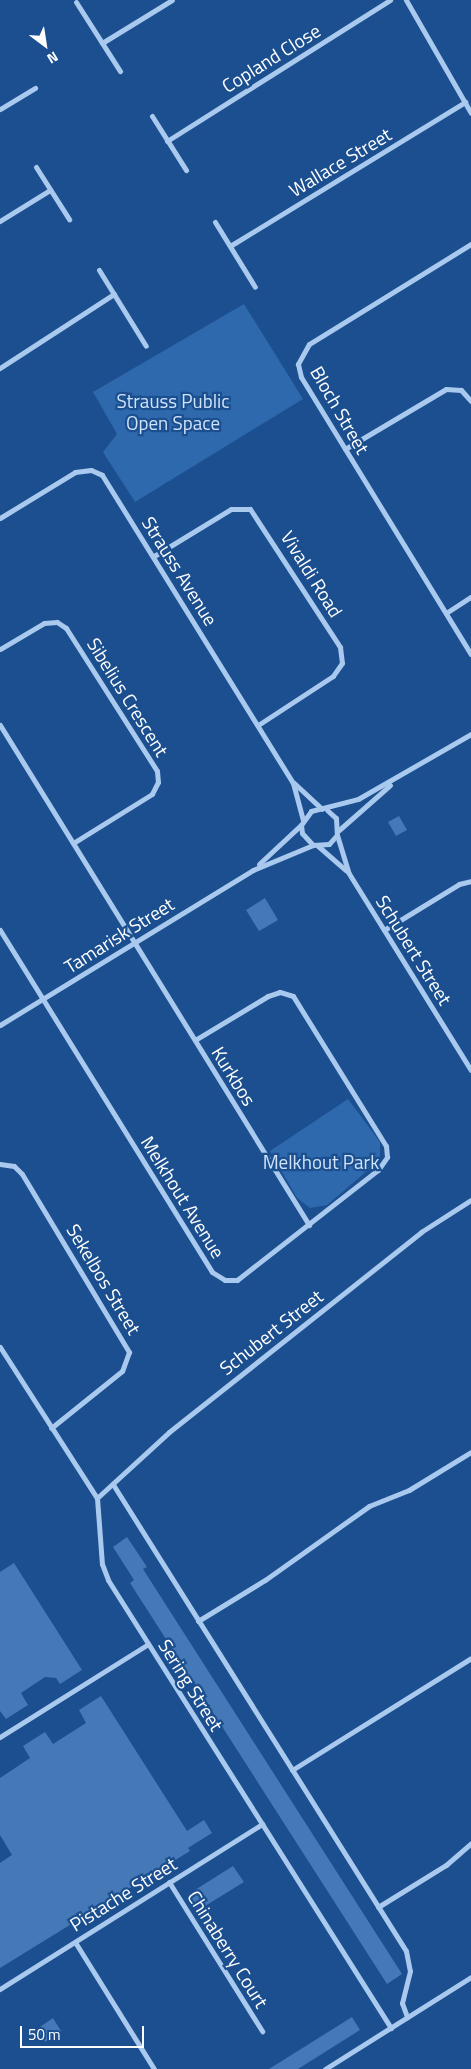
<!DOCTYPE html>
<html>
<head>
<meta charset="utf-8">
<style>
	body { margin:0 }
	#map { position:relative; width:471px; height:2069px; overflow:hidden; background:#1b4f8f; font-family:"Titillium Web",sans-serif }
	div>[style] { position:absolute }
	.green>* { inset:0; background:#2e69ad }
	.building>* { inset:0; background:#4478b7 }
	.minor>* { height:5px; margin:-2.5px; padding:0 2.5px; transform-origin:2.5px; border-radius:2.5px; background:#a9c9ee }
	span { translate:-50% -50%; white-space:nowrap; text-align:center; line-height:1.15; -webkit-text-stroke:4.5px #1b4f8f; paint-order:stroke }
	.street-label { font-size:19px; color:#fff }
	.park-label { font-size:19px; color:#cfe3fa }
	.north { position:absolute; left:20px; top:20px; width:50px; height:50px; -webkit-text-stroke:4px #1b4f8f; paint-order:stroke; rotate:149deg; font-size:14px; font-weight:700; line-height:20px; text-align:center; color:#fff }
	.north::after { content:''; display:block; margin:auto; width:18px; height:22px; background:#fff; clip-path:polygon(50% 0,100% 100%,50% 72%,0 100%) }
	.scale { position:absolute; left:20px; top:2026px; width:124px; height:22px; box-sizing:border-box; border:2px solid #fff; border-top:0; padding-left:6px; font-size:15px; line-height:18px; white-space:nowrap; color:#fff; -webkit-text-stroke:4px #1b4f8f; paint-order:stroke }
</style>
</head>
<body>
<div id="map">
	<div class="green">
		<div style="clip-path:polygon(244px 304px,303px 399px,135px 502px,103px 452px,117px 434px,93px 392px)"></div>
		<div style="clip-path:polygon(348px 1099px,380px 1142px,380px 1160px,327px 1205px,310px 1208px,297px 1198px,270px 1151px)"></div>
	</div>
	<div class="building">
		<div style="clip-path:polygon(399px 816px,407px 830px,396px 836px,388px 822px)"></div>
		<div style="clip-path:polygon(265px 898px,278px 920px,259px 931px,246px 910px)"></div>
		<div style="clip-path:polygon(127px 1537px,147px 1567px,143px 1569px,402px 1974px,387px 1984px,130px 1583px,134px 1580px,113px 1547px)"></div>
		<div style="clip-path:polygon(14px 1563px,82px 1670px,60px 1684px,56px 1678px,45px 1677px,21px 1693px,28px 1705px,6px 1719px,0 1711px,0 1572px)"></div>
		<div style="clip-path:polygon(101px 1696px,187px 1831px,204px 1820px,212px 1833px,188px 1848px,190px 1851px,0 1968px,0 1863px,12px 1855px,0 1835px,0 1778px,30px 1758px,23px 1746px,45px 1732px,53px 1744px,86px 1723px,79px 1710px)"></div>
		<div style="clip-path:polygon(233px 1866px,244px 1882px,197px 1911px,187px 1895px)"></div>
		<div style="clip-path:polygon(352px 2017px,360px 2030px,298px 2069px,269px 2069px)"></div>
		<div style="clip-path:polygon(53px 2018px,61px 2031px,45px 2042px,37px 2029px)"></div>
	</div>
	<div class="minor">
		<div style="left:406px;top:0;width:130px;rotate:60.1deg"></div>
		<div style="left:76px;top:2px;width:82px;rotate:57.5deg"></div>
		<div style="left:102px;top:43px;width:82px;rotate:-31.6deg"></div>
		<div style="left:0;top:109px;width:41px;rotate:-31deg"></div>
		<div style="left:152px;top:116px;width:64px;rotate:57.8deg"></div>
		<div style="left:167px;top:141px;width:264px;rotate:-32.3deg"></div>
		<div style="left:36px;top:167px;width:62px;rotate:57.6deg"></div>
		<div style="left:0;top:221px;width:59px;rotate:-31.8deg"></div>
		<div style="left:215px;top:222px;width:76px;rotate:58.4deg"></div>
		<div style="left:471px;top:244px;width:190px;rotate:148.3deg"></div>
		<div style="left:309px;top:344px;width:23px;rotate:119deg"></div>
		<div style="left:298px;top:364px;width:13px;rotate:77deg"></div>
		<div style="left:301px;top:377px;width:325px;rotate:58.5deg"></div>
		<div style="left:230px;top:246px;width:276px;rotate:-31.5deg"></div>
		<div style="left:99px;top:270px;width:89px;rotate:58.3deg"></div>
		<div style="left:0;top:368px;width:136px;rotate:-33deg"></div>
		<div style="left:345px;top:449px;width:117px;rotate:-30.7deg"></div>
		<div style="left:446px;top:389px;width:15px;rotate:4deg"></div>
		<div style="left:461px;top:390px;width:15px;rotate:48deg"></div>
		<div style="left:0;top:518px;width:88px;rotate:-31.5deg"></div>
		<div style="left:75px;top:472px;width:16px;rotate:-7deg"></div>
		<div style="left:91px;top:470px;width:12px;rotate:24deg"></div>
		<div style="left:102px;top:475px;width:362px;rotate:58.2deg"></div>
		<div style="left:293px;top:783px;width:39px;rotate:75deg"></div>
		<div style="left:154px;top:556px;width:90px;rotate:-31.4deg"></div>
		<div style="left:231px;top:509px;width:19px"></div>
		<div style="left:250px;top:509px;width:165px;rotate:56.9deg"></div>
		<div style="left:340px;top:647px;width:16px;rotate:83deg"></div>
		<div style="left:342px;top:663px;width:16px;rotate:125deg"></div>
		<div style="left:333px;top:676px;width:90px;rotate:146.8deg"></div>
		<div style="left:446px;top:613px;width:30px;rotate:-33deg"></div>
		<div style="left:0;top:649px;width:51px;rotate:-30.6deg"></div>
		<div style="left:44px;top:623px;width:13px;rotate:-4deg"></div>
		<div style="left:57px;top:622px;width:11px;rotate:34deg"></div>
		<div style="left:66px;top:628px;width:169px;rotate:57.5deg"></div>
		<div style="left:157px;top:771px;width:11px;rotate:85deg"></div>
		<div style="left:158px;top:782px;width:13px;rotate:117deg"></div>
		<div style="left:152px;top:794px;width:93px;rotate:148.2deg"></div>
		<div style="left:0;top:725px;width:588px;rotate:58.28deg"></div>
		<div style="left:294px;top:783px;width:38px;rotate:43deg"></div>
		<div style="left:327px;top:810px;width:12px;rotate:42deg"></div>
		<div style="left:336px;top:818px;width:17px;rotate:87deg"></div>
		<div style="left:337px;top:835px;width:12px;rotate:132deg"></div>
		<div style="left:329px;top:844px;width:16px;rotate:176deg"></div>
		<div style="left:313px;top:845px;width:16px;rotate:-133deg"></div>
		<div style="left:302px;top:833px;width:8px;rotate:-97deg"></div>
		<div style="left:301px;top:825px;width:17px;rotate:-54deg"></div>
		<div style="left:311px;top:811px;width:49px;rotate:-14.3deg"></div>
		<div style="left:358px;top:799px;width:130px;rotate:-29.9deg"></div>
		<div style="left:339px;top:830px;width:68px;rotate:-41.4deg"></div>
		<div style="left:337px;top:835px;width:39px;rotate:73deg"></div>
		<div style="left:348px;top:872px;width:233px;rotate:58.2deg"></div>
		<div style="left:318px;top:846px;width:37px;rotate:41deg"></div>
		<div style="left:259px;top:864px;width:57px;rotate:-42.9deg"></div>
		<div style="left:0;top:930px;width:402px;rotate:58.2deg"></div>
		<div style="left:212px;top:1272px;width:15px;rotate:32deg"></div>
		<div style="left:225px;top:1280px;width:12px"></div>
		<div style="left:237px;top:1280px;width:179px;rotate:-38deg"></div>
		<div style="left:378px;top:1170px;width:16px;rotate:-55deg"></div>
		<div style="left:387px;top:1157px;width:11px;rotate:-95deg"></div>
		<div style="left:386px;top:1146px;width:176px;rotate:-121.8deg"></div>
		<div style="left:293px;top:996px;width:14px;rotate:-163deg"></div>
		<div style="left:280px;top:992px;width:13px;rotate:162deg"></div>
		<div style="left:268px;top:996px;width:85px;rotate:148.9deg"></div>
		<div style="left:384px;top:930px;width:88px;rotate:-31.5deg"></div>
		<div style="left:459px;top:884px;width:12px;rotate:-14deg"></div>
		<div style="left:0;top:1025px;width:297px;rotate:-31.5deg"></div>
		<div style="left:253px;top:870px;width:65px;rotate:-22.6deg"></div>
		<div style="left:0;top:1164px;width:14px;rotate:8deg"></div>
		<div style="left:14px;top:1166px;width:11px;rotate:45deg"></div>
		<div style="left:22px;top:1174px;width:208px;rotate:59deg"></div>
		<div style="left:129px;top:1352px;width:20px;rotate:110deg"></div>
		<div style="left:122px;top:1371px;width:91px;rotate:141.2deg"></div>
		<div style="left:0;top:1347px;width:179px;rotate:57.3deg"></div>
		<div style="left:97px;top:1498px;width:66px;rotate:85.7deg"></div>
		<div style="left:102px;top:1564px;width:17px;rotate:69deg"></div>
		<div style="left:108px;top:1580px;width:530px;rotate:57.72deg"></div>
		<div style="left:114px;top:1486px;width:549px;rotate:57.87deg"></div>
		<div style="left:406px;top:1951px;width:20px;rotate:79deg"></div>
		<div style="left:410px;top:1971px;width:33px;rotate:104deg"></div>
		<div style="left:402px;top:2003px;width:15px;rotate:70deg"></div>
		<div style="left:97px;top:1498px;width:98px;rotate:-42.5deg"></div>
		<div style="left:169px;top:1432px;width:322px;rotate:-38.4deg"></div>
		<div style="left:421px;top:1232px;width:59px;rotate:-32.6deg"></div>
		<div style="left:198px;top:1621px;width:79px;rotate:-31.5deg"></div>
		<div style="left:265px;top:1580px;width:128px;rotate:-35.4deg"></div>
		<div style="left:369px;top:1506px;width:43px;rotate:-21.8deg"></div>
		<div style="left:409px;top:1490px;width:73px;rotate:-31.5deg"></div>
		<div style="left:0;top:1737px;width:175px;rotate:-32.1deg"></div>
		<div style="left:292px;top:1770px;width:211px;rotate:-32deg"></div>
		<div style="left:169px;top:1882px;width:176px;rotate:58deg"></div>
		<div style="left:378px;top:1907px;width:80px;rotate:-31.7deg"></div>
		<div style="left:446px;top:1865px;width:33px;rotate:-41deg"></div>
		<div style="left:75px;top:1942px;width:150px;rotate:58.1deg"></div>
		<div style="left:0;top:1989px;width:310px;rotate:-32.2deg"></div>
		<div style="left:325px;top:2069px;width:173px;rotate:-32.2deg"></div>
	</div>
	<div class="street-label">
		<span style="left:271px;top:58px;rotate:-32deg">Copland Close</span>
		<span style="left:340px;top:162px;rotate:-31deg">Wallace Street</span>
		<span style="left:340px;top:410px;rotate:60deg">Bloch Street</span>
		<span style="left:180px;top:571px;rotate:58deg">Strauss Avenue</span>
		<span style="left:312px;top:574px;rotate:58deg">Vivaldi Road</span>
		<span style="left:128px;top:697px;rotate:58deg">Sibelius Crescent</span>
		<span style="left:119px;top:935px;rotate:-32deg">Tamarisk Street</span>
		<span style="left:414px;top:950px;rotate:58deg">Schubert Street</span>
		<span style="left:234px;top:1076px;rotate:58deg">Kurkbos</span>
		<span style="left:183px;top:1197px;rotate:58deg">Melkhout Avenue</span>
		<span style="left:104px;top:1279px;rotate:59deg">Sekelbos Street</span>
		<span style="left:271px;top:1332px;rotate:-38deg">Schubert Street</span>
		<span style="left:191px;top:1685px;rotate:58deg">Sering Street</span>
		<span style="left:123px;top:1894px;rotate:-32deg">Pistache Street</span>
		<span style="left:228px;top:1949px;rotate:58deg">Chinaberry Court</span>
	</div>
	<div class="park-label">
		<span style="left:173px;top:412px">Strauss Public<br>Open Space</span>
		<span style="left:321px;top:1162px">Melkhout Park</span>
	</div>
	<div class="north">N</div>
	<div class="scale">50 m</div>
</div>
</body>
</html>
